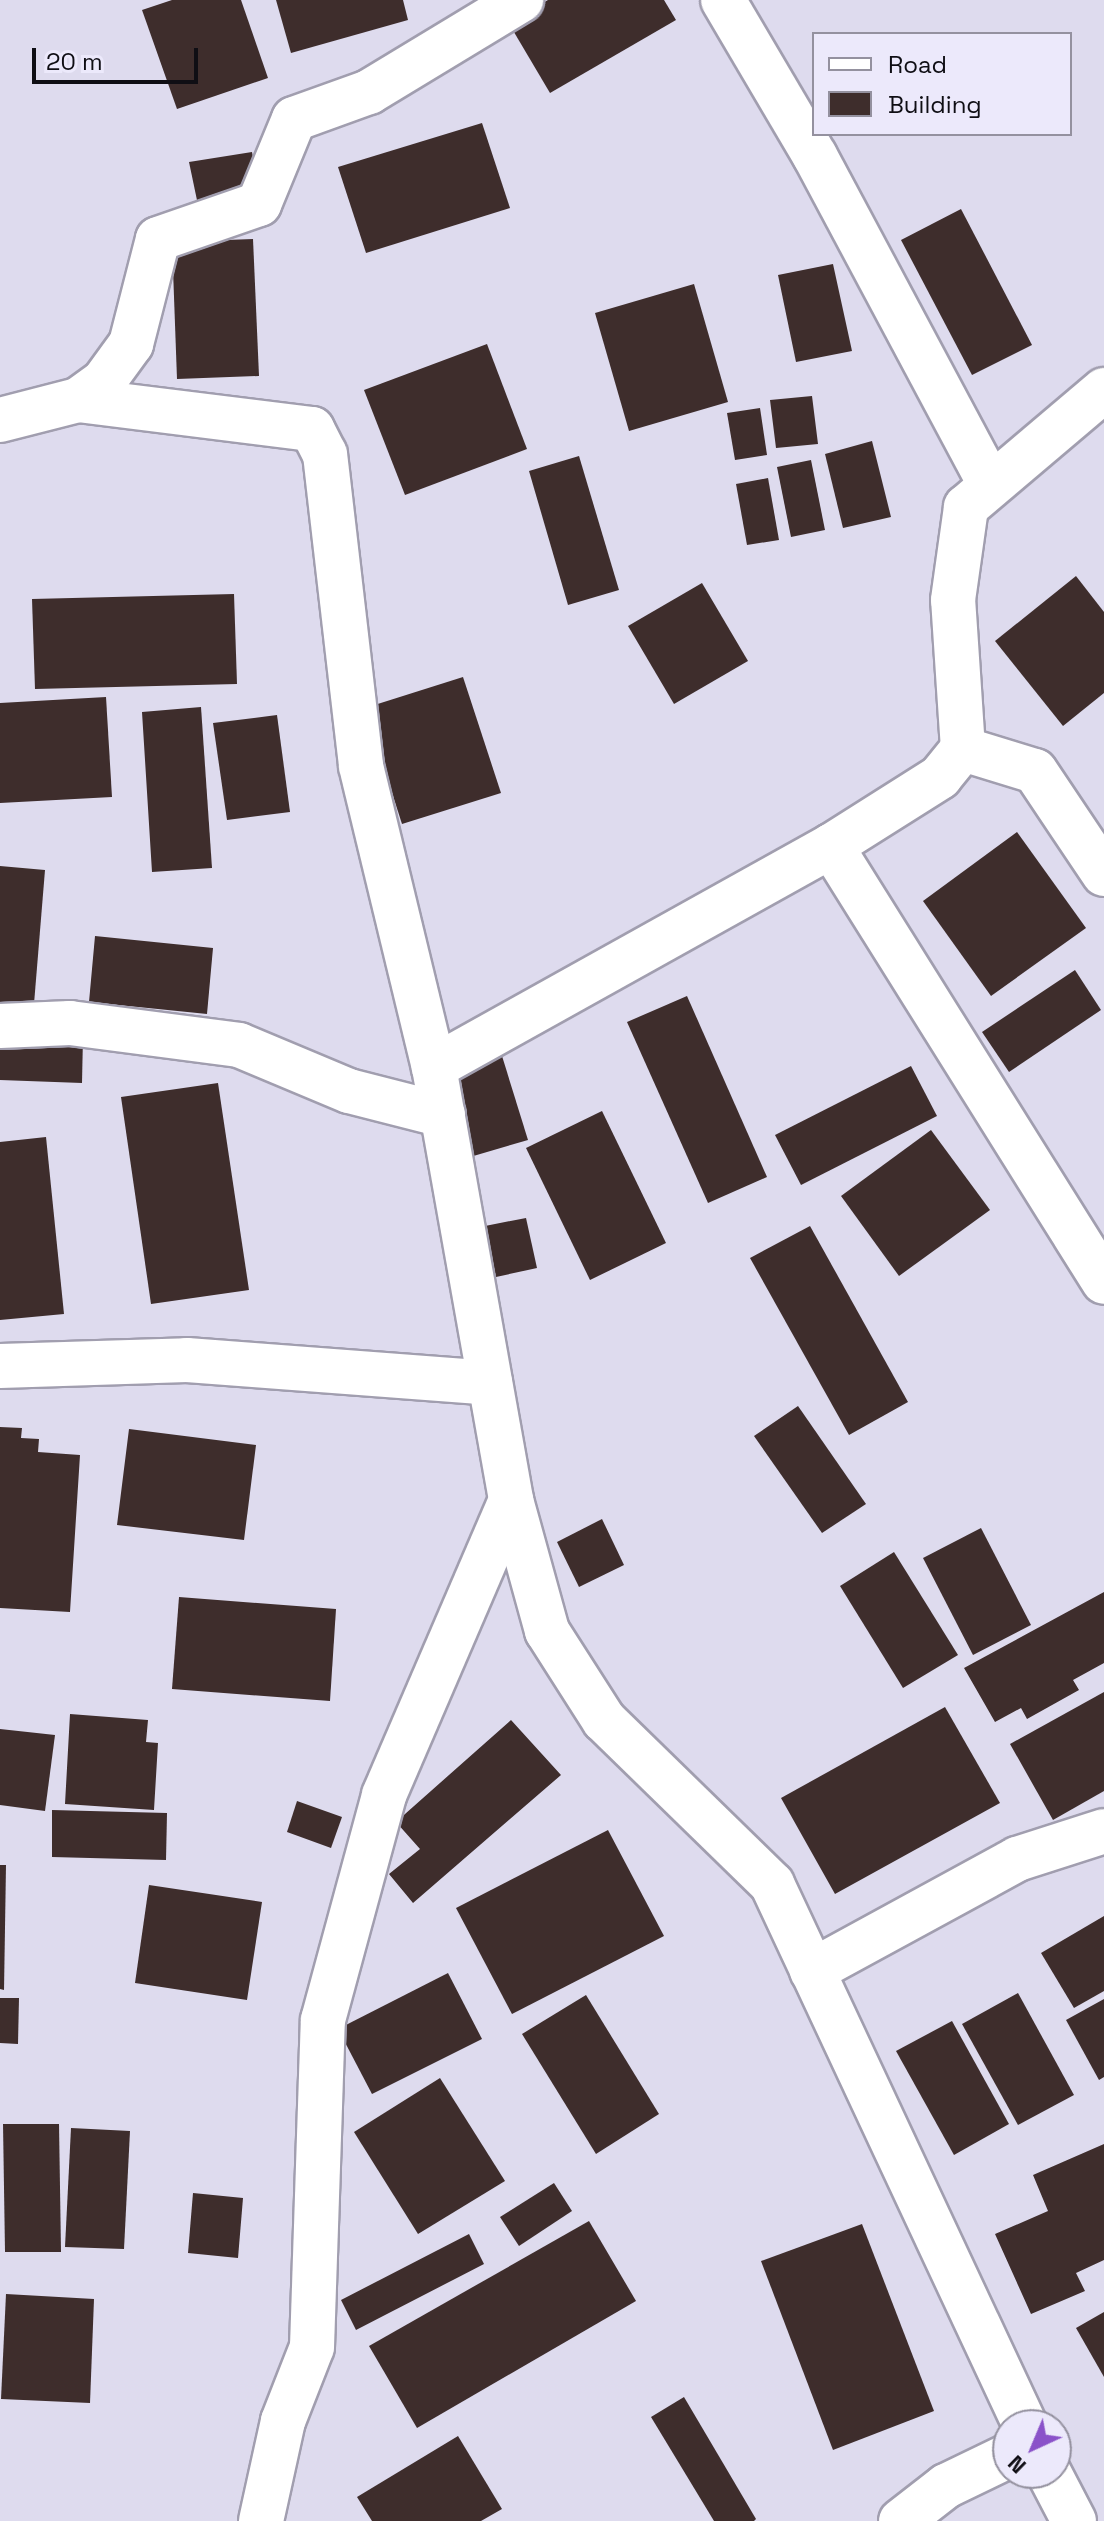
<!DOCTYPE html>
<html>
<head>
<meta charset="utf-8">
<style>
	body { margin:0 }
	#map { position:relative; width:1104px; height:2521px; overflow:hidden; background:#dedbee; font-family:"Space Grotesk",sans-serif }
	div>[style] { position:absolute }
	.building>* { inset:0; background:#3e2d2c }
	.roads { filter:drop-shadow(2px 0 #a19eaf) drop-shadow(-2px 0 #a19eaf) drop-shadow(0 2px #a19eaf) drop-shadow(0 -2px #a19eaf) }
	.street>* { height:44px; margin:-22px; padding:0 22px; transform-origin:22px; border-radius:22px; background:#fff }
	span { translate:-50% -50%; white-space:nowrap; text-align:center; line-height:1.15; -webkit-text-stroke:8px #ece9fb; paint-order:stroke }
	.legend { position:absolute; left:812px; top:32px; width:260px; height:104px; box-sizing:border-box; background:#ece9fb; border:2px solid #94919f; margin:0; padding:10px 14px; list-style:none; font-size:24px; color:#0f0e14 }
	.legend li { display:flex; align-items:center; gap:16px; height:40px }
	.legend b { width:40px; border:2px solid #94919f }
	.north { position:absolute; left:992px; top:2409px; width:80px; height:80px; box-sizing:border-box; background:#ece9fb; border:2px solid #94919f; border-radius:50%; rotate:224deg; font-size:22px; font-weight:700; line-height:32px; text-align:center; color:#0f0e14 }
	.north::after { content:''; display:block; margin:auto; width:28px; height:36px; background:#8a52c9; clip-path:polygon(50% 0,100% 100%,50% 72%,0 100%) }
	.scale { position:absolute; left:32px; top:48px; width:166px; height:36px; box-sizing:border-box; border:4px solid #0f0e14; border-top:0; padding-left:10px; font-size:24px; line-height:28px; white-space:nowrap; color:#0f0e14; -webkit-text-stroke:6px #ece9fb; paint-order:stroke }
</style>
</head>
<body>
<div id="map">
	<div class="building">
		<div style="clip-path:polygon(172px 0,241px 0,268px 78px,177px 109px,142px 10px)"></div>
		<div style="clip-path:polygon(276px 0,403px 0,408px 20px,291px 53px)"></div>
		<div style="clip-path:polygon(548px 0,664px 0,676px 20px,550px 93px,508px 22px)"></div>
		<div style="clip-path:polygon(482px 123px,510px 208px,366px 253px,338px 167px)"></div>
		<div style="clip-path:polygon(252px 152px,260px 194px,198px 205px,189px 162px)"></div>
		<div style="clip-path:polygon(961px 209px,1032px 345px,972px 375px,901px 240px)"></div>
		<div style="clip-path:polygon(253px 239px,259px 376px,177px 379px,172px 242px)"></div>
		<div style="clip-path:polygon(833px 264px,852px 351px,796px 362px,778px 275px)"></div>
		<div style="clip-path:polygon(694px 284px,728px 402px,629px 431px,595px 313px)"></div>
		<div style="clip-path:polygon(487px 344px,527px 449px,405px 495px,364px 390px)"></div>
		<div style="clip-path:polygon(812px 396px,818px 444px,776px 448px,770px 400px)"></div>
		<div style="clip-path:polygon(760px 408px,767px 455px,735px 460px,727px 413px)"></div>
		<div style="clip-path:polygon(872px 441px,891px 517px,843px 528px,825px 454px)"></div>
		<div style="clip-path:polygon(579px 456px,619px 590px,568px 605px,529px 471px)"></div>
		<div style="clip-path:polygon(811px 460px,825px 530px,791px 537px,777px 467px)"></div>
		<div style="clip-path:polygon(768px 478px,779px 540px,747px 545px,736px 484px)"></div>
		<div style="clip-path:polygon(1076px 576px,1104px 612px,1104px 693px,1063px 726px,995px 641px)"></div>
		<div style="clip-path:polygon(702px 583px,748px 661px,674px 704px,628px 626px)"></div>
		<div style="clip-path:polygon(234px 594px,237px 684px,35px 689px,32px 599px)"></div>
		<div style="clip-path:polygon(463px 677px,501px 793px,402px 824px,365px 708px)"></div>
		<div style="clip-path:polygon(106px 697px,112px 797px,0 803px,0 703px)"></div>
		<div style="clip-path:polygon(201px 707px,212px 868px,152px 872px,142px 712px)"></div>
		<div style="clip-path:polygon(277px 715px,290px 812px,227px 820px,213px 723px)"></div>
		<div style="clip-path:polygon(1017px 832px,1086px 928px,991px 996px,923px 901px)"></div>
		<div style="clip-path:polygon(0 866px,45px 870px,33px 1016px,0 1014px)"></div>
		<div style="clip-path:polygon(95px 936px,213px 948px,207px 1014px,89px 1002px)"></div>
		<div style="clip-path:polygon(1075px 970px,1101px 1010px,1009px 1072px,982px 1032px)"></div>
		<div style="clip-path:polygon(687px 996px,767px 1177px,708px 1203px,627px 1022px)"></div>
		<div style="clip-path:polygon(0 1033px,83px 1036px,82px 1083px,0 1080px)"></div>
		<div style="clip-path:polygon(502px 1056px,528px 1140px,470px 1157px,444px 1073px)"></div>
		<div style="clip-path:polygon(911px 1066px,937px 1116px,801px 1185px,775px 1135px)"></div>
		<div style="clip-path:polygon(218px 1083px,249px 1290px,151px 1304px,121px 1097px)"></div>
		<div style="clip-path:polygon(602px 1111px,666px 1243px,590px 1280px,526px 1148px)"></div>
		<div style="clip-path:polygon(931px 1130px,990px 1210px,899px 1276px,841px 1196px)"></div>
		<div style="clip-path:polygon(46px 1137px,64px 1314px,0 1320px,0 1142px)"></div>
		<div style="clip-path:polygon(526px 1218px,537px 1268px,496px 1277px,485px 1226px)"></div>
		<div style="clip-path:polygon(810px 1226px,908px 1402px,849px 1435px,750px 1258px)"></div>
		<div style="clip-path:polygon(798px 1406px,866px 1504px,822px 1533px,754px 1436px)"></div>
		<div style="clip-path:polygon(0 1427px,22px 1428px,21px 1438px,39px 1439px,38px 1452px,80px 1455px,70px 1612px,0 1608px)"></div>
		<div style="clip-path:polygon(129px 1429px,256px 1445px,244px 1540px,117px 1525px)"></div>
		<div style="clip-path:polygon(602px 1519px,624px 1565px,579px 1587px,557px 1542px)"></div>
		<div style="clip-path:polygon(981px 1528px,1031px 1625px,973px 1655px,923px 1558px)"></div>
		<div style="clip-path:polygon(894px 1552px,958px 1655px,903px 1688px,840px 1586px)"></div>
		<div style="clip-path:polygon(1104px 1592px,1104px 1663px,1073px 1680px,1079px 1690px,1027px 1719px,1021px 1708px,995px 1722px,964px 1668px)"></div>
		<div style="clip-path:polygon(179px 1597px,336px 1609px,330px 1701px,172px 1689px)"></div>
		<div style="clip-path:polygon(1104px 1692px,1104px 1791px,1053px 1820px,1010px 1744px)"></div>
		<div style="clip-path:polygon(945px 1707px,1000px 1803px,835px 1894px,781px 1798px)"></div>
		<div style="clip-path:polygon(70px 1714px,148px 1720px,146px 1742px,158px 1743px,154px 1810px,65px 1804px)"></div>
		<div style="clip-path:polygon(511px 1720px,561px 1775px,413px 1903px,389px 1874px,420px 1849px,396px 1822px)"></div>
		<div style="clip-path:polygon(0 1729px,55px 1735px,45px 1811px,0 1805px)"></div>
		<div style="clip-path:polygon(297px 1801px,342px 1817px,331px 1848px,287px 1832px)"></div>
		<div style="clip-path:polygon(52px 1810px,167px 1813px,166px 1860px,52px 1857px)"></div>
		<div style="clip-path:polygon(608px 1830px,664px 1936px,512px 2014px,456px 1908px)"></div>
		<div style="clip-path:polygon(0 1865px,6px 1865px,4px 1990px,0 1989px)"></div>
		<div style="clip-path:polygon(149px 1885px,262px 1902px,247px 2000px,135px 1983px)"></div>
		<div style="clip-path:polygon(1104px 1916px,1104px 1991px,1074px 2008px,1041px 1953px)"></div>
		<div style="clip-path:polygon(448px 1973px,482px 2039px,372px 2094px,338px 2029px)"></div>
		<div style="clip-path:polygon(1018px 1993px,1074px 2095px,1018px 2125px,962px 2024px)"></div>
		<div style="clip-path:polygon(586px 1995px,659px 2114px,596px 2154px,522px 2034px)"></div>
		<div style="clip-path:polygon(0 1998px,19px 1998px,18px 2044px,0 2043px)"></div>
		<div style="clip-path:polygon(1104px 1999px,1104px 2077px,1099px 2080px,1066px 2020px)"></div>
		<div style="clip-path:polygon(952px 2021px,1009px 2124px,954px 2155px,896px 2051px)"></div>
		<div style="clip-path:polygon(440px 2078px,505px 2181px,418px 2234px,354px 2132px)"></div>
		<div style="clip-path:polygon(3px 2124px,59px 2124px,61px 2252px,5px 2252px)"></div>
		<div style="clip-path:polygon(71px 2128px,130px 2131px,124px 2249px,65px 2247px)"></div>
		<div style="clip-path:polygon(1104px 2144px,1104px 2260px,1076px 2273px,1085px 2291px,1031px 2314px,995px 2234px,1048px 2211px,1033px 2175px)"></div>
		<div style="clip-path:polygon(554px 2183px,572px 2211px,519px 2246px,500px 2217px)"></div>
		<div style="clip-path:polygon(193px 2193px,243px 2198px,238px 2258px,188px 2253px)"></div>
		<div style="clip-path:polygon(589px 2221px,636px 2301px,417px 2428px,369px 2346px)"></div>
		<div style="clip-path:polygon(862px 2224px,934px 2411px,833px 2450px,761px 2261px)"></div>
		<div style="clip-path:polygon(469px 2234px,484px 2264px,356px 2330px,341px 2300px)"></div>
		<div style="clip-path:polygon(6px 2294px,94px 2299px,90px 2403px,1px 2399px)"></div>
		<div style="clip-path:polygon(1104px 2312px,1104px 2377px,1076px 2328px)"></div>
		<div style="clip-path:polygon(684px 2397px,756px 2519px,754px 2521px,714px 2521px,651px 2417px)"></div>
		<div style="clip-path:polygon(458px 2436px,502px 2509px,481px 2521px,372px 2521px,357px 2497px)"></div>
	</div>
	<div class="roads">
		<div class="street">
			<div style="left:723px;top:0;width:181px;rotate:59.5deg"></div>
			<div style="left:815px;top:156px;width:370px;rotate:61.9deg"></div>
			<div style="left:78px;top:400px;width:32px;rotate:-36deg"></div>
			<div style="left:104px;top:381px;width:46px;rotate:-53.9deg"></div>
			<div style="left:131px;top:344px;width:108px;rotate:-75.6deg"></div>
			<div style="left:158px;top:239px;width:107px;rotate:-19.1deg"></div>
			<div style="left:259px;top:204px;width:92px;rotate:-67.6deg"></div>
			<div style="left:294px;top:119px;width:80px;rotate:-19.8deg"></div>
			<div style="left:369px;top:92px;width:178px;rotate:-31.2deg"></div>
			<div style="left:0;top:420px;width:81px;rotate:-14.4deg"></div>
			<div style="left:78px;top:400px;width:236px;rotate:7.1deg"></div>
			<div style="left:312px;top:429px;width:28px;rotate:63deg"></div>
			<div style="left:325px;top:454px;width:314px;rotate:83.4deg"></div>
			<div style="left:361px;top:766px;width:310px;rotate:76.4deg"></div>
			<div style="left:434px;top:1067px;width:440px;rotate:79.9deg"></div>
			<div style="left:511px;top:1500px;width:136px;rotate:74.6deg"></div>
			<div style="left:547px;top:1631px;width:106px;rotate:57.4deg"></div>
			<div style="left:604px;top:1720px;width:235px;rotate:44.3deg"></div>
			<div style="left:772px;top:1884px;width:597px;rotate:64.94deg"></div>
			<div style="left:963px;top:749px;width:75px;rotate:17deg"></div>
			<div style="left:1035px;top:771px;width:124px;rotate:56.2deg"></div>
			<div style="left:831px;top:846px;width:514px;rotate:57.95deg"></div>
			<div style="left:0;top:1026px;width:70px;rotate:-2.5deg"></div>
			<div style="left:70px;top:1023px;width:170px;rotate:7.4deg"></div>
			<div style="left:239px;top:1045px;width:119px;rotate:22.7deg"></div>
			<div style="left:349px;top:1091px;width:97px;rotate:14.3deg"></div>
			<div style="left:434px;top:1067px;width:454px;rotate:-29.1deg"></div>
			<div style="left:831px;top:846px;width:129px;rotate:-32.3deg"></div>
			<div style="left:940px;top:777px;width:36px;rotate:-51deg"></div>
			<div style="left:963px;top:749px;width:149px;rotate:-93.8deg"></div>
			<div style="left:953px;top:600px;width:94px;rotate:-82deg"></div>
			<div style="left:966px;top:507px;width:181px;rotate:-40.3deg"></div>
			<div style="left:0;top:1366px;width:187px;rotate:-1.8deg"></div>
			<div style="left:187px;top:1360px;width:304px;rotate:4.3deg"></div>
			<div style="left:812px;top:1971px;width:234px;rotate:-28.6deg"></div>
			<div style="left:1017px;top:1859px;width:91px;rotate:-17.8deg"></div>
			<div style="left:1049px;top:2473px;width:54px;rotate:62.5deg"></div>
			<div style="left:261px;top:2521px;width:102px;rotate:-77.6deg"></div>
			<div style="left:283px;top:2421px;width:79px;rotate:-68.6deg"></div>
			<div style="left:312px;top:2347px;width:327px;rotate:-88.1deg"></div>
			<div style="left:323px;top:2020px;width:233px;rotate:-74.8deg"></div>
			<div style="left:384px;top:1795px;width:321px;rotate:-66.7deg"></div>
			<div style="left:901px;top:2521px;width:57px;rotate:-37.9deg"></div>
			<div style="left:946px;top:2486px;width:69px;rotate:-25.8deg"></div>
		</div>
	</div>
	<ul class="legend">
	<li><b style="height:10px;background:#fff"></b>Road</li>
	<li><b style="height:22px;background:#3e2d2c"></b>Building</li>
	</ul>
	<div class="north">N</div>
	<div class="scale">20 m</div>
</div>
</body>
</html>
